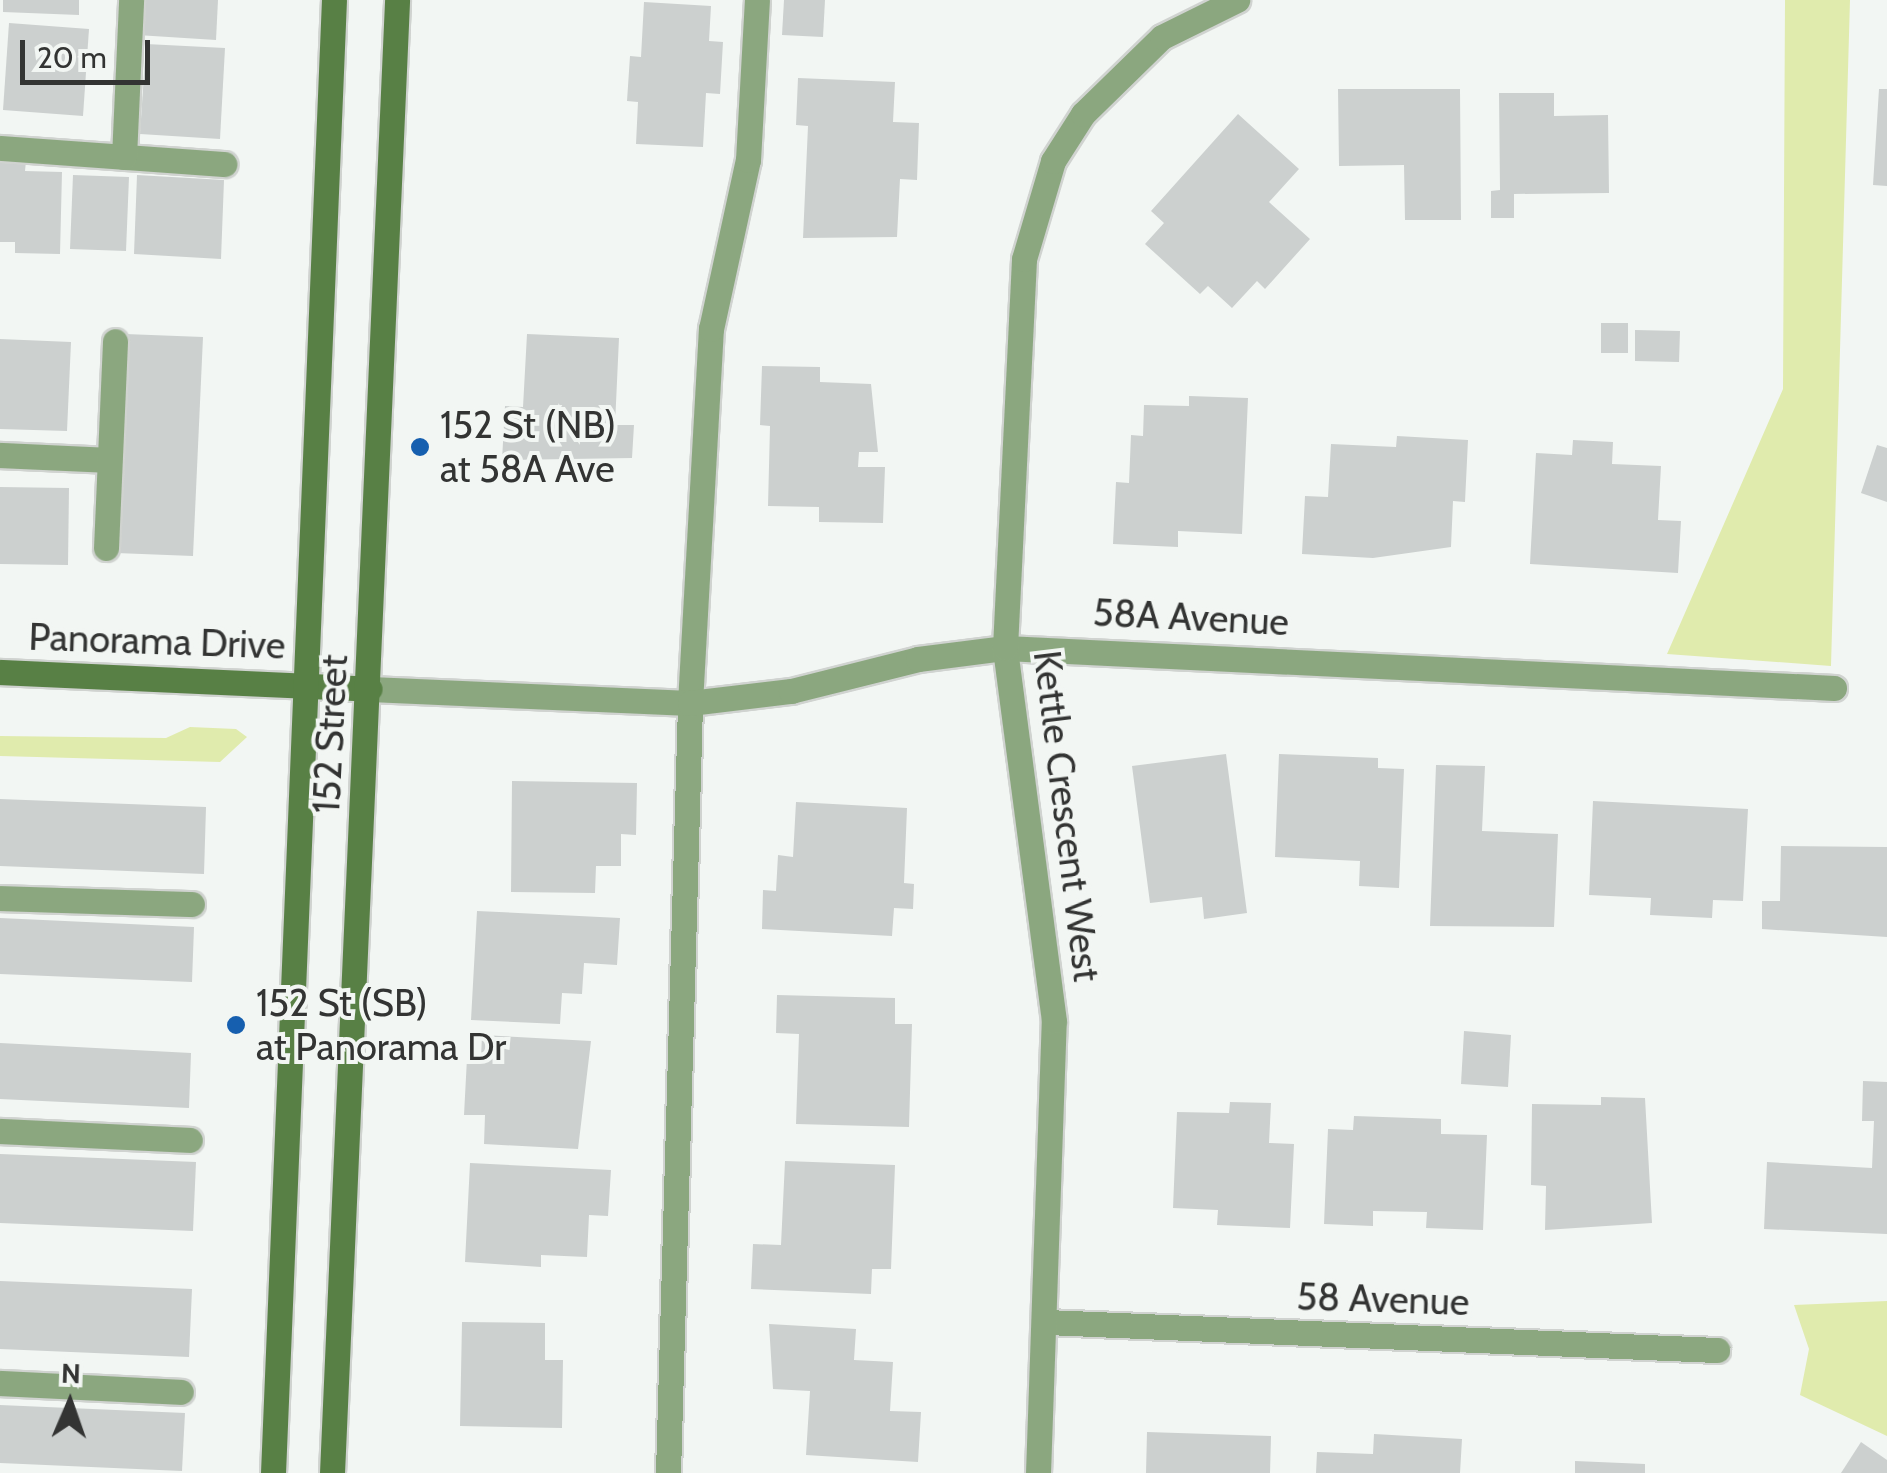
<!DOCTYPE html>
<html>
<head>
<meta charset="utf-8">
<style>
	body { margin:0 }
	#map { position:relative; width:1887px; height:1473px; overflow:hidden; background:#f2f6f3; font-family:Cabin,sans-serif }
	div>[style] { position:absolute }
	.green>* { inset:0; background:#e0ebad }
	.building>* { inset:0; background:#ccd0cf }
	.roads { filter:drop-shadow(2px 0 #d0d3d0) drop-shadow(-2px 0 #d0d3d0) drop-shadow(0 2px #d0d3d0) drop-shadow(0 -2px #d0d3d0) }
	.lane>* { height:25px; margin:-12.5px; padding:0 12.5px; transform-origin:12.5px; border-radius:12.5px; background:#8ba77f }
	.street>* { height:25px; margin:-12.5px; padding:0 12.5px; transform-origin:12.5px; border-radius:12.5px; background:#8ba77f }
	.secondary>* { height:25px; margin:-12.5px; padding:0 12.5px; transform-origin:12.5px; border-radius:12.5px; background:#588045 }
	.dots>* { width:28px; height:28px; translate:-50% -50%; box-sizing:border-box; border:5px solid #f2f6f3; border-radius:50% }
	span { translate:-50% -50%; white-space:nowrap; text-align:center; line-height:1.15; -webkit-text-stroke:8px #f2f6f3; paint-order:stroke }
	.poi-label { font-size:38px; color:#333433 }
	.left { translate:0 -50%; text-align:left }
	.street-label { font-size:38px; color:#333433 }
	.north { position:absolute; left:20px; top:1353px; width:100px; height:100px; -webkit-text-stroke:8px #f2f6f3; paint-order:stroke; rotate:2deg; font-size:28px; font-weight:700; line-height:40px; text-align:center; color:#333433 }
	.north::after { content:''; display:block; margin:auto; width:35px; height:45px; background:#333433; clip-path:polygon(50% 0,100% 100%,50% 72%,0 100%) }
	.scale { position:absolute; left:20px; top:40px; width:130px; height:45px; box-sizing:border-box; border:5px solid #333433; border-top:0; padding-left:12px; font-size:30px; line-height:35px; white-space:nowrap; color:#333433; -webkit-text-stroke:8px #f2f6f3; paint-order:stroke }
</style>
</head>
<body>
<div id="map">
	<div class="green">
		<div style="clip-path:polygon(1785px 0,1850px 0,1831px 666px,1667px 654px,1783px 389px)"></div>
		<div style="clip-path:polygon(190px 727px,236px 729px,247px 737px,220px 762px,0 756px,0 736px,166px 738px)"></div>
		<div style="clip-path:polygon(1887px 1301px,1887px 1436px,1800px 1395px,1809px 1349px,1794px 1305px)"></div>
	</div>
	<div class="building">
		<div style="clip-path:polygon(3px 0,79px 0,79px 15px,3px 12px)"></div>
		<div style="clip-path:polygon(139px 0,218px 0,216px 40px,137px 35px)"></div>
		<div style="clip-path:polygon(784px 0,825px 0,823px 37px,782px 35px)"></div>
		<div style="clip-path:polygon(644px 2px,711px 6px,709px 41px,723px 42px,720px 94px,706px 93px,703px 147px,636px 144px,638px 102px,627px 101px,630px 56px,641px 57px)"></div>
		<div style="clip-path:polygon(9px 23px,89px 29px,83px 116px,3px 110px)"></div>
		<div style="clip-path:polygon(146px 44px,225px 48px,220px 139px,140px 134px)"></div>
		<div style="clip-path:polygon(798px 78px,895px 82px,893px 122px,919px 123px,917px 180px,900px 179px,897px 237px,803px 238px,808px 126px,796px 125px)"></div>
		<div style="clip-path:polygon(1338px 89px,1460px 89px,1461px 220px,1405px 220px,1404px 165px,1339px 166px)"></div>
		<div style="clip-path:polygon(1879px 89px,1887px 89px,1887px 186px,1873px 185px)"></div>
		<div style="clip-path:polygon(1499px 93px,1554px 93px,1554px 116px,1608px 115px,1609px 193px,1514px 194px,1514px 218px,1491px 218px,1491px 191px,1500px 190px)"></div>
		<div style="clip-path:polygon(1238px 114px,1299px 169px,1269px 202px,1310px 239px,1265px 289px,1257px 281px,1232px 308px,1208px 286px,1200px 294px,1145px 244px,1164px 223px,1151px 211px)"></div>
		<div style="clip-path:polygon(0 160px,26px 161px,25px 171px,62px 172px,60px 254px,15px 253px,15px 242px,0 242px)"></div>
		<div style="clip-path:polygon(73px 175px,129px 177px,126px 251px,70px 249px)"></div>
		<div style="clip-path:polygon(137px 175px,224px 180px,221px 259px,134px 254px)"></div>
		<div style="clip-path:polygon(1601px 323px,1628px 323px,1628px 353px,1601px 353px)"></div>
		<div style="clip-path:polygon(1635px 330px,1680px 331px,1679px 362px,1635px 361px)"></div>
		<div style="clip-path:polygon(125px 334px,203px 337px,193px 556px,116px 553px)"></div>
		<div style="clip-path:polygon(527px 334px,619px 338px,615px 425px,634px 425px,632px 458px,502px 460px,505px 406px,523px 407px)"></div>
		<div style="clip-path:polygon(0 339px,71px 342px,67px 431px,0 429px)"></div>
		<div style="clip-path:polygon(762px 366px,820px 367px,820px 382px,871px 384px,878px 452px,859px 452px,858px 467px,885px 467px,883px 523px,819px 522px,819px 507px,768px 506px,770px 426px,760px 425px)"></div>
		<div style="clip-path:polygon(1189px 396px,1248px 398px,1242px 534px,1178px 531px,1178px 547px,1113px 544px,1116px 482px,1129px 483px,1131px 435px,1143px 436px,1144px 405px,1189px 406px)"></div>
		<div style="clip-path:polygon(1397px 436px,1468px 440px,1465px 502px,1453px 501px,1451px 547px,1373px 558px,1302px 554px,1305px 496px,1328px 497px,1331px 444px,1396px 447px)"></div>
		<div style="clip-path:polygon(1573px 440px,1613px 442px,1612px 464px,1661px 466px,1658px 520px,1681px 521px,1678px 573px,1530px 564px,1536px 453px,1572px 455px)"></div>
		<div style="clip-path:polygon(1877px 445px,1887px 448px,1887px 502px,1861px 493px)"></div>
		<div style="clip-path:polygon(0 487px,69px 488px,68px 565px,0 564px)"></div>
		<div style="clip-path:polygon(1226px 754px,1247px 913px,1204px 919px,1202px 897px,1150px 903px,1132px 766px)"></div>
		<div style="clip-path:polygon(1279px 754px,1378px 758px,1378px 768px,1404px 769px,1399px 888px,1359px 886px,1360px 861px,1275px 857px)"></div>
		<div style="clip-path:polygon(1436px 765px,1485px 766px,1482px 831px,1558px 834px,1554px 927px,1430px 926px)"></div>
		<div style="clip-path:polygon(512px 781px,637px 783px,636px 835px,621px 834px,621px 866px,596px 866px,595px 893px,511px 892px)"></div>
		<div style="clip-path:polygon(0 799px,206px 807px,204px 874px,0 866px)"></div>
		<div style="clip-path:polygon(1593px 801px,1748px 809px,1743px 901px,1713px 900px,1712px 918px,1650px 915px,1651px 898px,1589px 895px)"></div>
		<div style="clip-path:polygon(796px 802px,907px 808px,904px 883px,914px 884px,913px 909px,894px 908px,892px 936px,762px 929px,763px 890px,776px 891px,778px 855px,793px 857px)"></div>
		<div style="clip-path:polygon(1781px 846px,1887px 847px,1887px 937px,1762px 929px,1762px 901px,1780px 901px)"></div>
		<div style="clip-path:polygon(477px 911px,620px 918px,617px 965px,584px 963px,582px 994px,562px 993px,560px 1024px,471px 1020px)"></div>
		<div style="clip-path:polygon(0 918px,194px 927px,192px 982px,0 974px)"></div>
		<div style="clip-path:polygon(777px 995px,895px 998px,895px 1024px,912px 1024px,909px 1127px,796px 1124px,799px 1034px,776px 1033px)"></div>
		<div style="clip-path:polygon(1464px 1031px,1511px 1035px,1508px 1087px,1461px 1084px)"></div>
		<div style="clip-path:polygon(482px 1035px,591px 1041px,578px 1149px,484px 1144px,485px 1115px,464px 1115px,467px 1058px,481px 1058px)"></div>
		<div style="clip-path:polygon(0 1043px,191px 1053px,189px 1108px,0 1099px)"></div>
		<div style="clip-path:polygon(1863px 1081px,1887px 1082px,1887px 1234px,1764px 1229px,1767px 1162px,1872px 1168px,1874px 1121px,1862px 1121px)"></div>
		<div style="clip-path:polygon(1601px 1097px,1645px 1098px,1652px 1223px,1545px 1230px,1546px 1186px,1531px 1185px,1532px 1104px,1601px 1105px)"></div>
		<div style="clip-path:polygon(1230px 1102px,1271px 1103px,1269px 1143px,1294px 1144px,1290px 1228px,1217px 1225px,1218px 1210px,1173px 1208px,1177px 1112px,1229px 1113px)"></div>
		<div style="clip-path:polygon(1354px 1116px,1441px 1119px,1441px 1134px,1487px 1135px,1483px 1230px,1426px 1228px,1427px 1212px,1373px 1211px,1373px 1226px,1324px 1224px,1328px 1129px,1353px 1130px)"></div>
		<div style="clip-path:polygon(0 1154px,196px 1162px,193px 1231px,0 1223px)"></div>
		<div style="clip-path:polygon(785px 1161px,895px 1165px,891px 1269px,872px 1269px,871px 1294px,751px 1289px,753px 1244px,781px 1245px)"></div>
		<div style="clip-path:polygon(470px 1163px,611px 1170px,608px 1216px,589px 1215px,587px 1257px,541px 1255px,541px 1267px,465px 1262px)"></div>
		<div style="clip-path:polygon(0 1281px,192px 1289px,189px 1357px,0 1349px)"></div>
		<div style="clip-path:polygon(462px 1322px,545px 1323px,545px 1360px,563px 1360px,562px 1428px,460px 1426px)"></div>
		<div style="clip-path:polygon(769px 1324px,856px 1329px,854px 1360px,893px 1362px,890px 1411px,921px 1412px,918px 1462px,806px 1455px,810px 1391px,773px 1389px)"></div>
		<div style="clip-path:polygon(0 1405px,185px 1413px,182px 1471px,0 1463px)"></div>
		<div style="clip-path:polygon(1147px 1432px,1271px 1436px,1270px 1473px,1146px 1473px)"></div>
		<div style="clip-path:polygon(1374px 1434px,1462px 1439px,1460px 1473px,1316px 1473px,1317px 1452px,1373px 1454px)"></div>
		<div style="clip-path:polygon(1861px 1442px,1887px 1460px,1887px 1473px,1841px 1473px)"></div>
		<div style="clip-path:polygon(1575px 1461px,1645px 1464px,1645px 1473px,1575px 1473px)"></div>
	</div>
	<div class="roads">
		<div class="lane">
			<div style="left:0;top:148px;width:225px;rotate:4.1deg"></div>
			<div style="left:124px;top:157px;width:157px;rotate:-87.4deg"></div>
			<div style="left:0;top:455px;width:109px;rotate:2.6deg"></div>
			<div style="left:106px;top:548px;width:207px;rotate:-87.5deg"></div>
			<div style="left:0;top:898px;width:192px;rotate:1.8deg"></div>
			<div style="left:0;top:1131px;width:190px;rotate:2.7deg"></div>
			<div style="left:0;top:1383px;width:181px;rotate:2.8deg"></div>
			<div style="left:668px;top:1473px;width:770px;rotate:-88.36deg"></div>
			<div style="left:690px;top:703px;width:375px;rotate:-86.8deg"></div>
			<div style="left:711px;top:329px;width:173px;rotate:-77.7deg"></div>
			<div style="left:748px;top:160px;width:160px;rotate:-86.8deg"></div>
		</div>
		<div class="street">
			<div style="left:370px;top:689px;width:320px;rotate:2.5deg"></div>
			<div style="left:690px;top:703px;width:102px;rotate:-6.8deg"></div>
			<div style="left:791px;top:691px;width:131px;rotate:-14.1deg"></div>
			<div style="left:918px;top:659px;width:88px;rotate:-7.2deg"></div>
			<div style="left:1005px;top:648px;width:830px;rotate:2.76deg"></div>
			<div style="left:1046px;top:1322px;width:672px;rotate:2.39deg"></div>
			<div style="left:1038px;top:1473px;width:452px;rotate:-88deg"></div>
			<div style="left:1054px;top:1021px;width:376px;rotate:-97.5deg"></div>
			<div style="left:1005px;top:648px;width:389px;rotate:-87.2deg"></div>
			<div style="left:1024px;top:259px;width:102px;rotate:-73.5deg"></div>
			<div style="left:1053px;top:161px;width:56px;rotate:-57.4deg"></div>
			<div style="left:1083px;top:114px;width:110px;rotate:-44.3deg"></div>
			<div style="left:1162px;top:37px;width:84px;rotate:-26.3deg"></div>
		</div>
		<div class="secondary">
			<div style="left:0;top:672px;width:370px;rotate:2.6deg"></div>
			<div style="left:273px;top:1473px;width:1474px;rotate:-87.63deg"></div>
			<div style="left:332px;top:1473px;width:1474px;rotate:-87.47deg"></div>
		</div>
	</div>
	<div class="dots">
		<div style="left:420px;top:447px;background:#165faf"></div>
		<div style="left:236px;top:1025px;background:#165faf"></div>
	</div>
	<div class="poi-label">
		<span class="left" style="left:440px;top:447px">152 St (NB)<br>at 58A Ave</span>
		<span class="left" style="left:256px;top:1025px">152 St (SB)<br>at Panorama Dr</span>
	</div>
	<div class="street-label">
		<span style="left:1191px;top:617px;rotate:3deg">58A Avenue</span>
		<span style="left:157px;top:641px;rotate:2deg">Panorama Drive</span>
		<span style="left:330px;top:734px;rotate:-87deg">152 Street</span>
		<span style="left:1067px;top:816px;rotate:83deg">Kettle Crescent West</span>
		<span style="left:1383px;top:1299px;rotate:2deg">58 Avenue</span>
	</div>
	<div class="north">N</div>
	<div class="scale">20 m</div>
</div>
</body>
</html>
